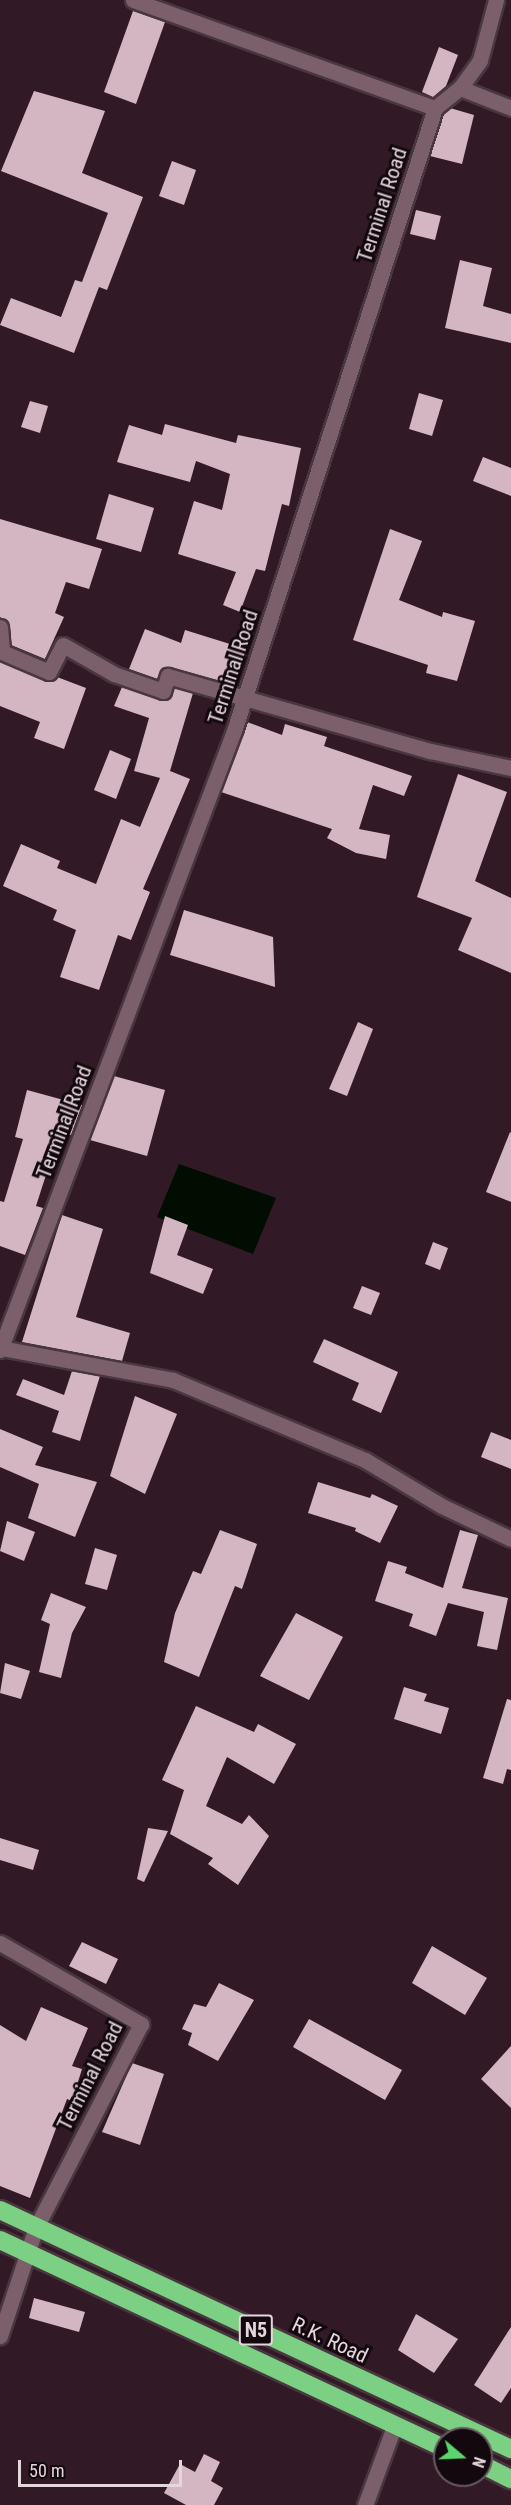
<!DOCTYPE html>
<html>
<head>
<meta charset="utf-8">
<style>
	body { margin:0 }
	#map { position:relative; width:511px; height:2505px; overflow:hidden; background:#311a25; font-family:"Roboto Condensed",sans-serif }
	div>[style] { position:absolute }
	.water>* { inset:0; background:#000d00 }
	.building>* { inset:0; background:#d4b6c3 }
	.roads { filter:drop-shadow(2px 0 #49373f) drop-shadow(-2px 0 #49373f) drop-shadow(0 2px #49373f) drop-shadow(0 -2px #49373f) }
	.minor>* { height:15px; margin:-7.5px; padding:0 7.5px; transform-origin:7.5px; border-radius:7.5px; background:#7b606c }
	.highway>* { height:18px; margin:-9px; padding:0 9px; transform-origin:9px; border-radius:9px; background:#7bd083 }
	span { translate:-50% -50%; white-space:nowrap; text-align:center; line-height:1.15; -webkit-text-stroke:6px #12080d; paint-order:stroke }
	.shield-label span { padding:2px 4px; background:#12080d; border:2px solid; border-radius:4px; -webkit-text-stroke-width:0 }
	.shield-label { font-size:20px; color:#e5d6dc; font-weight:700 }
	.street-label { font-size:21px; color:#e5d6dc }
	.north { position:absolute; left:433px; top:2427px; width:60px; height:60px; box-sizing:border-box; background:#12080d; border:2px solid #665a60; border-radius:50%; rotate:109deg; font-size:16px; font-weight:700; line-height:24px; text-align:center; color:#e5d6dc }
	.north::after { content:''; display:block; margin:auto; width:21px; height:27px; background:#5cd56d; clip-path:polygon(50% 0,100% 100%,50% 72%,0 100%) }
	.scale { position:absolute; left:18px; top:2460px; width:164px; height:27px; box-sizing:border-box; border:3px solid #e5d6dc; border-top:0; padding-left:8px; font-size:18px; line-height:21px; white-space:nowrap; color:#e5d6dc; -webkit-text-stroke:4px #12080d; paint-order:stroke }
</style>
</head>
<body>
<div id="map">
	<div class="water">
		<div style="clip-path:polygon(179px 1164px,276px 1198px,253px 1254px,157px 1217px)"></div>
	</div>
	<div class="building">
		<div style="clip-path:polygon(133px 11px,165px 22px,136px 104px,104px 92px)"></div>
		<div style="clip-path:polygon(439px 47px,458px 55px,446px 86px,433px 97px,422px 92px)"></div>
		<div style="clip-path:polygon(34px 91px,105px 111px,82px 173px,143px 197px,107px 290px,99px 287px,74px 353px,0 325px,11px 298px,61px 317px,75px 280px,82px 282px,108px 213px,1px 171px)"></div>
		<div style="clip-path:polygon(450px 108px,474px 115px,462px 164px,430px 156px,443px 114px)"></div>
		<div style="clip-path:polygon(172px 161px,196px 170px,184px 205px,159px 196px)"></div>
		<div style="clip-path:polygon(416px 210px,441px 216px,435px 240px,410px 234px)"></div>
		<div style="clip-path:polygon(460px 260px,492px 268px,483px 306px,511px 314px,511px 343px,445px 328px)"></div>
		<div style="clip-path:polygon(419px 393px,443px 400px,432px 436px,409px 429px)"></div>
		<div style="clip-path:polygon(30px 401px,48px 406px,40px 433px,21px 427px)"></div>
		<div style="clip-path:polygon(165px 424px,236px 443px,238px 435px,301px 448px,289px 506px,282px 504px,265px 571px,256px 569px,240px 612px,223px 605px,236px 572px,178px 554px,194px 501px,222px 510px,230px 474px,196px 461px,190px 482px,117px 462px,129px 425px,162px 435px)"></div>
		<div style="clip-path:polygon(483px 457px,511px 468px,511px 496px,473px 481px)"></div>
		<div style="clip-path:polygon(109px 494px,154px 508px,141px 552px,96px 539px)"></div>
		<div style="clip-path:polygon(0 519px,102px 549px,89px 589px,66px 582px,55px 613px,64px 617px,45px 659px,11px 645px,8px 622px,0 617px)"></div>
		<div style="clip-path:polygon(390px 529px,422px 541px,399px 600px,442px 617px,443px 612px,475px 621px,457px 681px,426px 673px,428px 665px,353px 640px)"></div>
		<div style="clip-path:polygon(145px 629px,181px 643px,185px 630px,246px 649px,235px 685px,170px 667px,162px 668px,157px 679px,129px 669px)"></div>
		<div style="clip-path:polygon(0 662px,45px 681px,57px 677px,86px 688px,64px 749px,34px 738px,40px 722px,0 706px)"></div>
		<div style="clip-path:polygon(122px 687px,160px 700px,170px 698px,174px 688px,193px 693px,170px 771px,190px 779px,143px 889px,150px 892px,131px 940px,118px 935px,99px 990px,60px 977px,76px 930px,53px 920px,57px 910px,3px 886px,21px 844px,60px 861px,57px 868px,96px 884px,121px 819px,140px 827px,160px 778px,134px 771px,149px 718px,114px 706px)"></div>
		<div style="clip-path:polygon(247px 722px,282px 735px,285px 724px,327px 737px,324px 746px,412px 776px,404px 796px,373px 785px,359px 829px,390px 835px,386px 859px,356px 853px,327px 838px,332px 829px,221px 792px)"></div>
		<div style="clip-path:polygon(110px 750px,131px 759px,116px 799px,94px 790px)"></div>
		<div style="clip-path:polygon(458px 774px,507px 792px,475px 881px,511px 898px,511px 973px,458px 950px,472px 918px,417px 897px)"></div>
		<div style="clip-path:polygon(184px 910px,273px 937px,275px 987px,170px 955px)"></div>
		<div style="clip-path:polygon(358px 1022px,373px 1029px,347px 1096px,329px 1089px)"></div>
		<div style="clip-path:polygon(114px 1076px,165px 1090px,147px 1156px,90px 1140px)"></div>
		<div style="clip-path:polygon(27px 1090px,82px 1105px,71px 1135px,62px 1133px,55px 1147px,36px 1206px,43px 1208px,25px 1255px,0 1246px,0 1201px,4px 1202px,23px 1139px,15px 1137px)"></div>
		<div style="clip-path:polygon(510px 1132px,511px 1133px,511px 1202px,486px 1192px)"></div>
		<div style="clip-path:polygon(62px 1215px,103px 1229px,76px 1317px,130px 1333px,122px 1361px,22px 1342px)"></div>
		<div style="clip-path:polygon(165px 1216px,188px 1225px,177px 1255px,213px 1269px,203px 1294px,150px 1273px)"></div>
		<div style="clip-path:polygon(433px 1242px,448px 1248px,440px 1270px,425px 1264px)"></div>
		<div style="clip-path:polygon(362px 1286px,380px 1293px,371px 1315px,353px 1308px)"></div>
		<div style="clip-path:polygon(324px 1339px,398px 1372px,381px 1413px,352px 1400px,359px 1383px,313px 1362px)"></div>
		<div style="clip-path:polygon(72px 1371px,100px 1376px,80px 1441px,52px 1432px,59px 1411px,16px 1395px,23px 1379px,64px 1395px)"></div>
		<div style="clip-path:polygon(135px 1396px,177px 1414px,145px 1494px,110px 1476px)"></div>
		<div style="clip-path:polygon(0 1429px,43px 1447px,35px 1465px,97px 1482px,75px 1537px,28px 1518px,39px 1484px,0 1467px)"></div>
		<div style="clip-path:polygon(491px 1432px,511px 1440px,511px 1469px,481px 1457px)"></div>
		<div style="clip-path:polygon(318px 1482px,370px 1498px,372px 1494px,398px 1506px,380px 1543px,355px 1531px,356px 1528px,308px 1513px)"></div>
		<div style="clip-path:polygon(7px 1521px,35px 1532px,24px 1561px,0 1551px)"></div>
		<div style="clip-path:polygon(220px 1530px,257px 1544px,242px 1589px,235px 1586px,199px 1677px,164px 1662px,175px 1613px,193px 1571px,201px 1574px)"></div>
		<div style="clip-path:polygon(460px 1530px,478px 1535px,462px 1588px,508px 1598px,497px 1650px,477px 1646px,484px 1612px,448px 1603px,436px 1636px,409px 1626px,413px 1614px,375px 1601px,388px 1561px,407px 1567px,405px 1573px,443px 1588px)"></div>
		<div style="clip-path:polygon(95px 1548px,117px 1555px,107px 1590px,85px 1584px)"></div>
		<div style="clip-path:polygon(51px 1593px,86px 1607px,72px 1633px,61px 1678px,39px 1672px,50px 1624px,41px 1620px)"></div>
		<div style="clip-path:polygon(296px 1613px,343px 1637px,309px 1700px,260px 1676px)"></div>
		<div style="clip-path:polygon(5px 1663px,30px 1671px,21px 1699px,0 1693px)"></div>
		<div style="clip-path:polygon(404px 1687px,427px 1694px,424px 1701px,449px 1708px,441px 1734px,394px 1719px)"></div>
		<div style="clip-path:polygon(507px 1699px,511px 1700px,511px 1770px,507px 1769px,503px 1784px,483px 1778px)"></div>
		<div style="clip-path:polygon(196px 1706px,254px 1732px,258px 1724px,296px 1744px,274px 1784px,227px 1757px,206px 1806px,242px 1824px,249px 1815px,269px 1836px,238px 1885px,208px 1864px,213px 1858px,170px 1834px,184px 1790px,162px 1780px)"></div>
		<div style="clip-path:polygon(148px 1828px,168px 1831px,144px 1882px,137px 1879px)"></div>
		<div style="clip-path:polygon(0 1838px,39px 1850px,33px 1870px,0 1860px)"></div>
		<div style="clip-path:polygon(82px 1942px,118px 1959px,106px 1984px,69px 1966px)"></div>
		<div style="clip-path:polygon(432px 1946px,487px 1978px,465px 2015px,412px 1983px)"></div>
		<div style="clip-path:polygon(219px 1983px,254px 2000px,218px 2061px,188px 2045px,192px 2033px,182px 2029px,194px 2004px,206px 2007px)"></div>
		<div style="clip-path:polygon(41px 2007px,88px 2028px,72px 2066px,82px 2069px,72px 2101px,67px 2099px,30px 2198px,0 2186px,0 2025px,26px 2041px)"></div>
		<div style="clip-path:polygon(309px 2019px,402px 2070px,385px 2100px,293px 2047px)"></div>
		<div style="clip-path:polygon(511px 2046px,511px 2108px,481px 2079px)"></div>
		<div style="clip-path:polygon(132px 2063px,164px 2074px,140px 2145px,102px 2132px)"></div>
		<div style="clip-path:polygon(34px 2298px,85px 2312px,79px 2332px,29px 2318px)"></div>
		<div style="clip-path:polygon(416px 2314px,458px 2339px,434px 2373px,398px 2350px)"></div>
		<div style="clip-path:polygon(511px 2327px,511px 2388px,501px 2403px,474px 2385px)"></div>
		<div style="clip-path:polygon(204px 2454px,220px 2462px,211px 2481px,223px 2488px,214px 2505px,186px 2505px,164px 2493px,180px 2464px,195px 2472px)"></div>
	</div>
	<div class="roads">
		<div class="minor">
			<div style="left:133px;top:0;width:321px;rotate:19.7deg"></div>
			<div style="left:460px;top:88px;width:55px;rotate:21.4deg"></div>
			<div style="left:0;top:627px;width:25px;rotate:85deg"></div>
			<div style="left:2px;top:652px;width:51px;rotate:23.1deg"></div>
			<div style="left:49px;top:672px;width:30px;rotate:-63deg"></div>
			<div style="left:63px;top:645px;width:59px;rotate:29.6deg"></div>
			<div style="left:114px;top:674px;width:52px;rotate:19.1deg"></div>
			<div style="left:163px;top:691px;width:16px;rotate:-72deg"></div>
			<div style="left:168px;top:676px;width:273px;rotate:16deg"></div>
			<div style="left:430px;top:751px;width:83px;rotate:11.9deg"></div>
			<div style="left:1px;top:1348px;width:175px;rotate:10.5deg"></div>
			<div style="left:173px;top:1380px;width:208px;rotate:22.6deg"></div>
			<div style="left:365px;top:1460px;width:90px;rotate:30.9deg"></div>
			<div style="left:442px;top:1506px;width:76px;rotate:25.6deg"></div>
			<div style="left:0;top:1350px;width:665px;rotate:-69.3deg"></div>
			<div style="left:235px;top:728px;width:651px;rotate:-72.12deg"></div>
			<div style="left:435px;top:108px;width:32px;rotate:-39deg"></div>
			<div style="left:460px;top:88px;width:34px;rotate:-54deg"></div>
			<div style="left:480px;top:60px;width:62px;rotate:-75.1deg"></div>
			<div style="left:0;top:1943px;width:163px;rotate:29.9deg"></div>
			<div style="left:141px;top:2024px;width:229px;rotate:117.3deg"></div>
			<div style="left:36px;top:2227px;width:115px;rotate:108.3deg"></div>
			<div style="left:365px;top:2505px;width:86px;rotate:-69.7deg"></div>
		</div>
		<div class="highway">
			<div style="left:0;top:2210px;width:564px;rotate:25.07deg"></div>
			<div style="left:0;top:2240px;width:491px;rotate:25.1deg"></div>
			<div style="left:481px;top:2464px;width:34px;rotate:27deg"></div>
		</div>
	</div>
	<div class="shield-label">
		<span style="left:256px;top:2330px">N5</span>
	</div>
	<div class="street-label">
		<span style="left:382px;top:205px;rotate:-72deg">Terminal Road</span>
		<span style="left:233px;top:667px;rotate:-72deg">Terminal Road</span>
		<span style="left:64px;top:1122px;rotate:-69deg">Terminal Road</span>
		<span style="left:90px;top:2076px;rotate:-63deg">Terminal Road</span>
		<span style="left:330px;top:2340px;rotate:25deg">R.K. Road</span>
	</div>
	<div class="north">N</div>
	<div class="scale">50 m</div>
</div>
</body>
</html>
